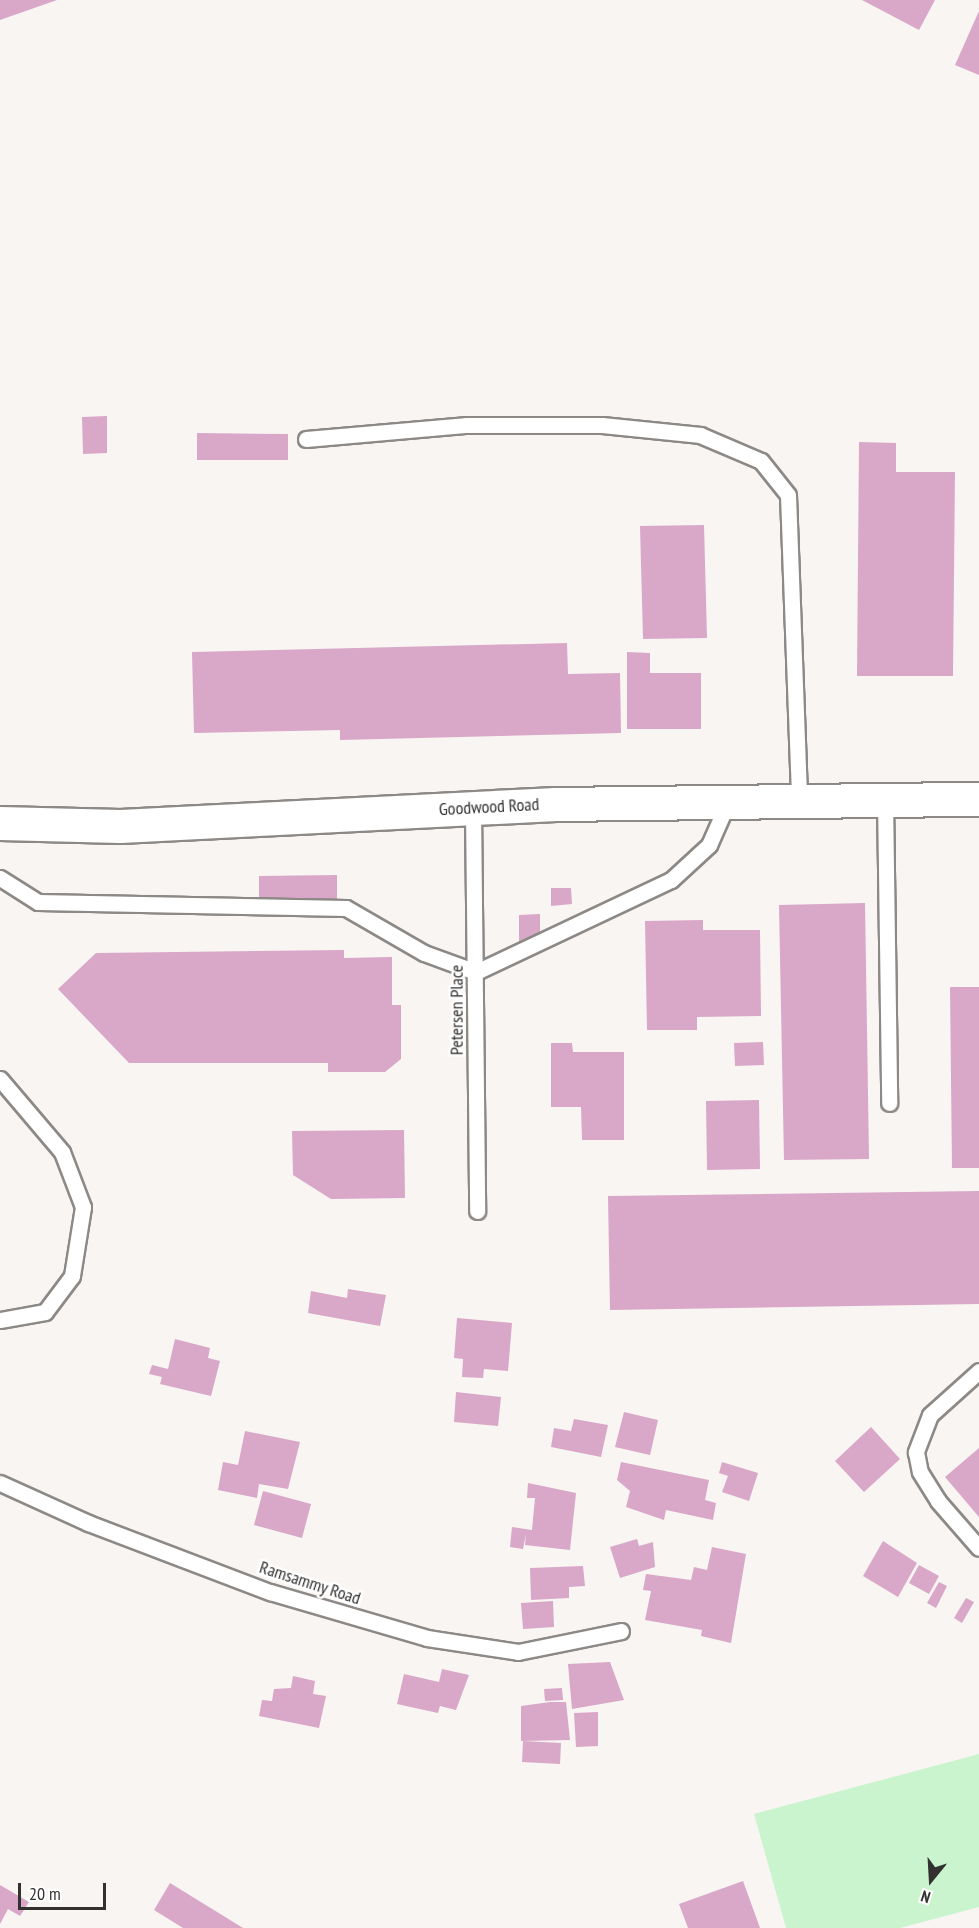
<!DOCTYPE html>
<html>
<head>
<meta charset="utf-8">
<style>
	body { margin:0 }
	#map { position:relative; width:979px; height:1928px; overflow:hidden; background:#f9f5f3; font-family:"PT Sans Narrow",sans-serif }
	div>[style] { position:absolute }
	.green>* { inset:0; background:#caf4cd }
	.building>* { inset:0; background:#d9a7c7 }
	.roads { filter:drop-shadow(2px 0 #8c8986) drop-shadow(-2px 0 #8c8986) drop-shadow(0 2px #8c8986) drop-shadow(0 -2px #8c8986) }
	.service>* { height:15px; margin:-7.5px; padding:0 7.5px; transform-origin:7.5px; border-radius:7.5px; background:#fff }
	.tertiary>* { height:33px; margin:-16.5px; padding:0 16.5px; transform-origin:16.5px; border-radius:16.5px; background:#fff }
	span { translate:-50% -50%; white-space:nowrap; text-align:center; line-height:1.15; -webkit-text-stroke:5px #fff; paint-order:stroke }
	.street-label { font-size:18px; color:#323130 }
	.north { position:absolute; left:901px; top:1850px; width:60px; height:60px; -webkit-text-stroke:4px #fff; paint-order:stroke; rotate:198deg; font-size:16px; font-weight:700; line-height:24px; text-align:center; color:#323130 }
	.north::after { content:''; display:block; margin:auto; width:21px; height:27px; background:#323130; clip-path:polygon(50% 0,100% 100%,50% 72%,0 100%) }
	.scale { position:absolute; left:18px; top:1883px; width:88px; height:27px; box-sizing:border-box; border:3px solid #323130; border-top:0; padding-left:8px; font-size:18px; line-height:21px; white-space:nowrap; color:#323130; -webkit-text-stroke:4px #fff; paint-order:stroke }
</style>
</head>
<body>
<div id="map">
	<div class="green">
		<div style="clip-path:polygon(979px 1754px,979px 1907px,900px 1928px,786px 1928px,754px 1814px)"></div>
	</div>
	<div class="building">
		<div style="clip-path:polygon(0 0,57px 0,0 20px)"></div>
		<div style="clip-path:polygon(862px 0,935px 0,919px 30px)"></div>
		<div style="clip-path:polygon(979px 11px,979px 75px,955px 65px)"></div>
		<div style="clip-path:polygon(107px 416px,107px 453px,83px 454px,82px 417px)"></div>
		<div style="clip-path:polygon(197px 433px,288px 434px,288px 460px,197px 460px)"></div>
		<div style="clip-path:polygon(859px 442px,896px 443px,896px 472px,955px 472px,953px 676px,857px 676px)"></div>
		<div style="clip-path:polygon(704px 525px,707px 638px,643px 639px,640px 526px)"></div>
		<div style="clip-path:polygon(567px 643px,568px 674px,620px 673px,621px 733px,340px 740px,340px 730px,194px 733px,192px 652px)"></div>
		<div style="clip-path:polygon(627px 652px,650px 653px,650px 673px,701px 673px,701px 729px,627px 729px)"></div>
		<div style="clip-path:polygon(337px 875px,337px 903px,259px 904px,259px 876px)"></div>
		<div style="clip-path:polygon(551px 888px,571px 888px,572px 904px,551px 906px)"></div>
		<div style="clip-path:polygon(865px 903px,869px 1159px,784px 1160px,779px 905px)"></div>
		<div style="clip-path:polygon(540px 914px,540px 947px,519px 946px,519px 915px)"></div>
		<div style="clip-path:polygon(703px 920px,703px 930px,760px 930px,761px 1016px,697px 1017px,697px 1030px,647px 1030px,645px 921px)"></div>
		<div style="clip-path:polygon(344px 950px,344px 958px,392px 957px,392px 1005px,401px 1005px,401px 1059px,385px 1072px,328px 1072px,328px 1063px,129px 1063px,58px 989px,96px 953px)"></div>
		<div style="clip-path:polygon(950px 987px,979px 987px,979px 1168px,952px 1168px)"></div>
		<div style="clip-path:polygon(763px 1042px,764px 1065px,735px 1066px,734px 1043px)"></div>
		<div style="clip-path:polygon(551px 1043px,572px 1043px,573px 1052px,624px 1052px,624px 1140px,582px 1140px,581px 1107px,551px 1107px)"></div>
		<div style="clip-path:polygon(759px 1100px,760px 1169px,707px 1170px,706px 1101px)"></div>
		<div style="clip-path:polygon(404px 1130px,405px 1198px,331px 1199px,293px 1175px,292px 1131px)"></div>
		<div style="clip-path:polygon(979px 1191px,979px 1304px,610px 1310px,608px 1196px)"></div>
		<div style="clip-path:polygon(348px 1289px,386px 1295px,380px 1326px,308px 1313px,311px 1291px,347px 1298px)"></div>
		<div style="clip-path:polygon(457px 1318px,512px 1323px,508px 1371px,484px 1369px,483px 1378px,462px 1377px,463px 1359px,454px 1358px)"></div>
		<div style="clip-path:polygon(175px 1339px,210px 1348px,208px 1358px,220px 1361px,211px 1396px,160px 1384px,162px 1377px,149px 1374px,152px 1365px,168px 1369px)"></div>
		<div style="clip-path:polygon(456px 1392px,501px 1397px,498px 1426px,454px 1422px)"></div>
		<div style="clip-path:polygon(624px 1412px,658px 1420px,650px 1455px,615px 1447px)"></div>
		<div style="clip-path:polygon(574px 1419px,608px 1425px,601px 1457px,551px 1447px,554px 1428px,571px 1431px)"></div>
		<div style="clip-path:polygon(871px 1427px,900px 1459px,864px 1492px,835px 1461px)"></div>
		<div style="clip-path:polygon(245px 1431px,300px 1442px,288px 1489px,259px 1484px,257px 1498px,218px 1490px,223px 1462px,238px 1465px)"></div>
		<div style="clip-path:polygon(979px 1448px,979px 1517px,945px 1477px)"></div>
		<div style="clip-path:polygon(621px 1462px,709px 1480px,705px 1500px,716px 1503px,713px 1520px,666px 1510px,664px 1520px,626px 1507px,630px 1491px,617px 1480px)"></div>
		<div style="clip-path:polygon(722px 1462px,758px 1473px,749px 1501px,722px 1492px,728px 1476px,719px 1473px)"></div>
		<div style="clip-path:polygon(528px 1483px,576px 1493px,570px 1550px,525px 1545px,526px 1534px,523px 1549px,510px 1547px,512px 1527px,532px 1530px,535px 1498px,527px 1498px)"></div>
		<div style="clip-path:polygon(263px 1491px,311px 1504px,302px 1538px,254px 1525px)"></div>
		<div style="clip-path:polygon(637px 1539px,639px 1546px,653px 1542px,655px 1567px,620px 1578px,610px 1547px)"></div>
		<div style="clip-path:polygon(883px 1541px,917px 1563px,898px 1597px,863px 1576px)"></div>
		<div style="clip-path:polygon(712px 1547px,746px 1554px,731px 1643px,701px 1636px,702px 1630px,645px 1620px,651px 1591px,643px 1590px,646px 1574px,691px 1580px,694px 1567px,707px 1570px)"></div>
		<div style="clip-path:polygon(919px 1565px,939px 1576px,929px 1594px,909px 1583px)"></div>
		<div style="clip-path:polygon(583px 1566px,585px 1586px,569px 1587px,569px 1598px,531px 1600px,530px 1568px)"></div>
		<div style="clip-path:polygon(939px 1582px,947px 1586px,936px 1608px,927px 1603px)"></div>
		<div style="clip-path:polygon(966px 1598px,974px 1602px,962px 1623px,954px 1618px)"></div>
		<div style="clip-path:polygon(553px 1601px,554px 1627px,523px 1629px,521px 1603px)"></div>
		<div style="clip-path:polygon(610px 1662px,624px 1700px,572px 1709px,568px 1664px)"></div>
		<div style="clip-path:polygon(442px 1669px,469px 1675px,456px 1710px,440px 1706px,438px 1713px,397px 1704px,404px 1674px,439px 1682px)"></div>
		<div style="clip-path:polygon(293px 1676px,315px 1681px,313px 1694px,326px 1696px,319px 1728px,259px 1716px,262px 1700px,272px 1701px,274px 1689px,291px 1688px)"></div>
		<div style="clip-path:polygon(562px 1688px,563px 1700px,545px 1701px,544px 1689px)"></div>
		<div style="clip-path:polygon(550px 1702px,566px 1702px,570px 1740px,521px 1741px,521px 1706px)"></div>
		<div style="clip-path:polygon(598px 1712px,598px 1746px,576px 1747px,574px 1713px)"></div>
		<div style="clip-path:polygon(523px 1741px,561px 1743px,560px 1764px,522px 1762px)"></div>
		<div style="clip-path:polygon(743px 1881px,760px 1928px,688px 1928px,679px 1904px)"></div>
		<div style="clip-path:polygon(170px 1883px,243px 1928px,183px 1928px,154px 1910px)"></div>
		<div style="clip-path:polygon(0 1885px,29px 1902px,20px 1916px,8px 1909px,0 1924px)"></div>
	</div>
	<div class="roads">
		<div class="service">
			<div style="left:306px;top:439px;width:162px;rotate:-5deg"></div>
			<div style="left:467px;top:425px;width:135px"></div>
			<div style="left:602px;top:425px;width:99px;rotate:5.8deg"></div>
			<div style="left:700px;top:435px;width:66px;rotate:23.1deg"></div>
			<div style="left:761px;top:461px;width:43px;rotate:51.5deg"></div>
			<div style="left:788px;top:495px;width:306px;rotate:87.9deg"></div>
			<div style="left:885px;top:798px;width:305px;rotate:89.2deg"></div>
			<div style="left:473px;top:808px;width:403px;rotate:89.4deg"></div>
			<div style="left:0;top:878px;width:45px;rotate:32.3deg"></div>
			<div style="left:38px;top:902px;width:308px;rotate:1.1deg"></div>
			<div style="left:346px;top:908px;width:90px;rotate:30deg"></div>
			<div style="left:424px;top:953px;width:55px;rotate:20.1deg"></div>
			<div style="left:476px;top:972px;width:216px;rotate:-25.3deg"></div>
			<div style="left:671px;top:880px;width:52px;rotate:-42.6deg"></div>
			<div style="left:709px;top:845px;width:47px;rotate:-66.2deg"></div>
			<div style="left:0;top:1079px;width:96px;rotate:49.7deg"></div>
			<div style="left:62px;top:1152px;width:59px;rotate:69.1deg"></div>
			<div style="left:83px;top:1207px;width:70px;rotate:99.1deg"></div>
			<div style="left:72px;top:1276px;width:45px;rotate:126.9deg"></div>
			<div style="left:45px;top:1312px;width:46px;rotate:169.9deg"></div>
			<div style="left:979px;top:1371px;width:66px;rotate:138.1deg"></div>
			<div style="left:930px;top:1415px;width:40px;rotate:111deg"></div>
			<div style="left:916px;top:1452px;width:20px;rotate:79deg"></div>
			<div style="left:920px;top:1472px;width:34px;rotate:58deg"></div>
			<div style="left:938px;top:1501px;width:62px;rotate:48.9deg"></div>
			<div style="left:0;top:1483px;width:97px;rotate:24.4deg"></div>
			<div style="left:88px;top:1523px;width:195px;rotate:20.8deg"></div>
			<div style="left:270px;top:1592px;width:164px;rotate:16.3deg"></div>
			<div style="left:427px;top:1638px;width:92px;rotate:8.7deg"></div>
			<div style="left:518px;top:1652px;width:105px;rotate:-11.5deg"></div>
		</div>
		<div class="tertiary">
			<div style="left:0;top:823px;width:120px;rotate:1.4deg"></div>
			<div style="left:120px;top:826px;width:436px;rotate:-2.9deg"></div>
			<div style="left:555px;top:804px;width:424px;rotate:-0.7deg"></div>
		</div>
	</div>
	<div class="street-label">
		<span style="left:489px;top:807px;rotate:-3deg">Goodwood Road</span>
		<span style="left:457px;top:1010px;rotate:-90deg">Petersen Place</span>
		<span style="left:310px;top:1583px;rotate:18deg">Ramsammy Road</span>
	</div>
	<div class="north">N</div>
	<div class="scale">20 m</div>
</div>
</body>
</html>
